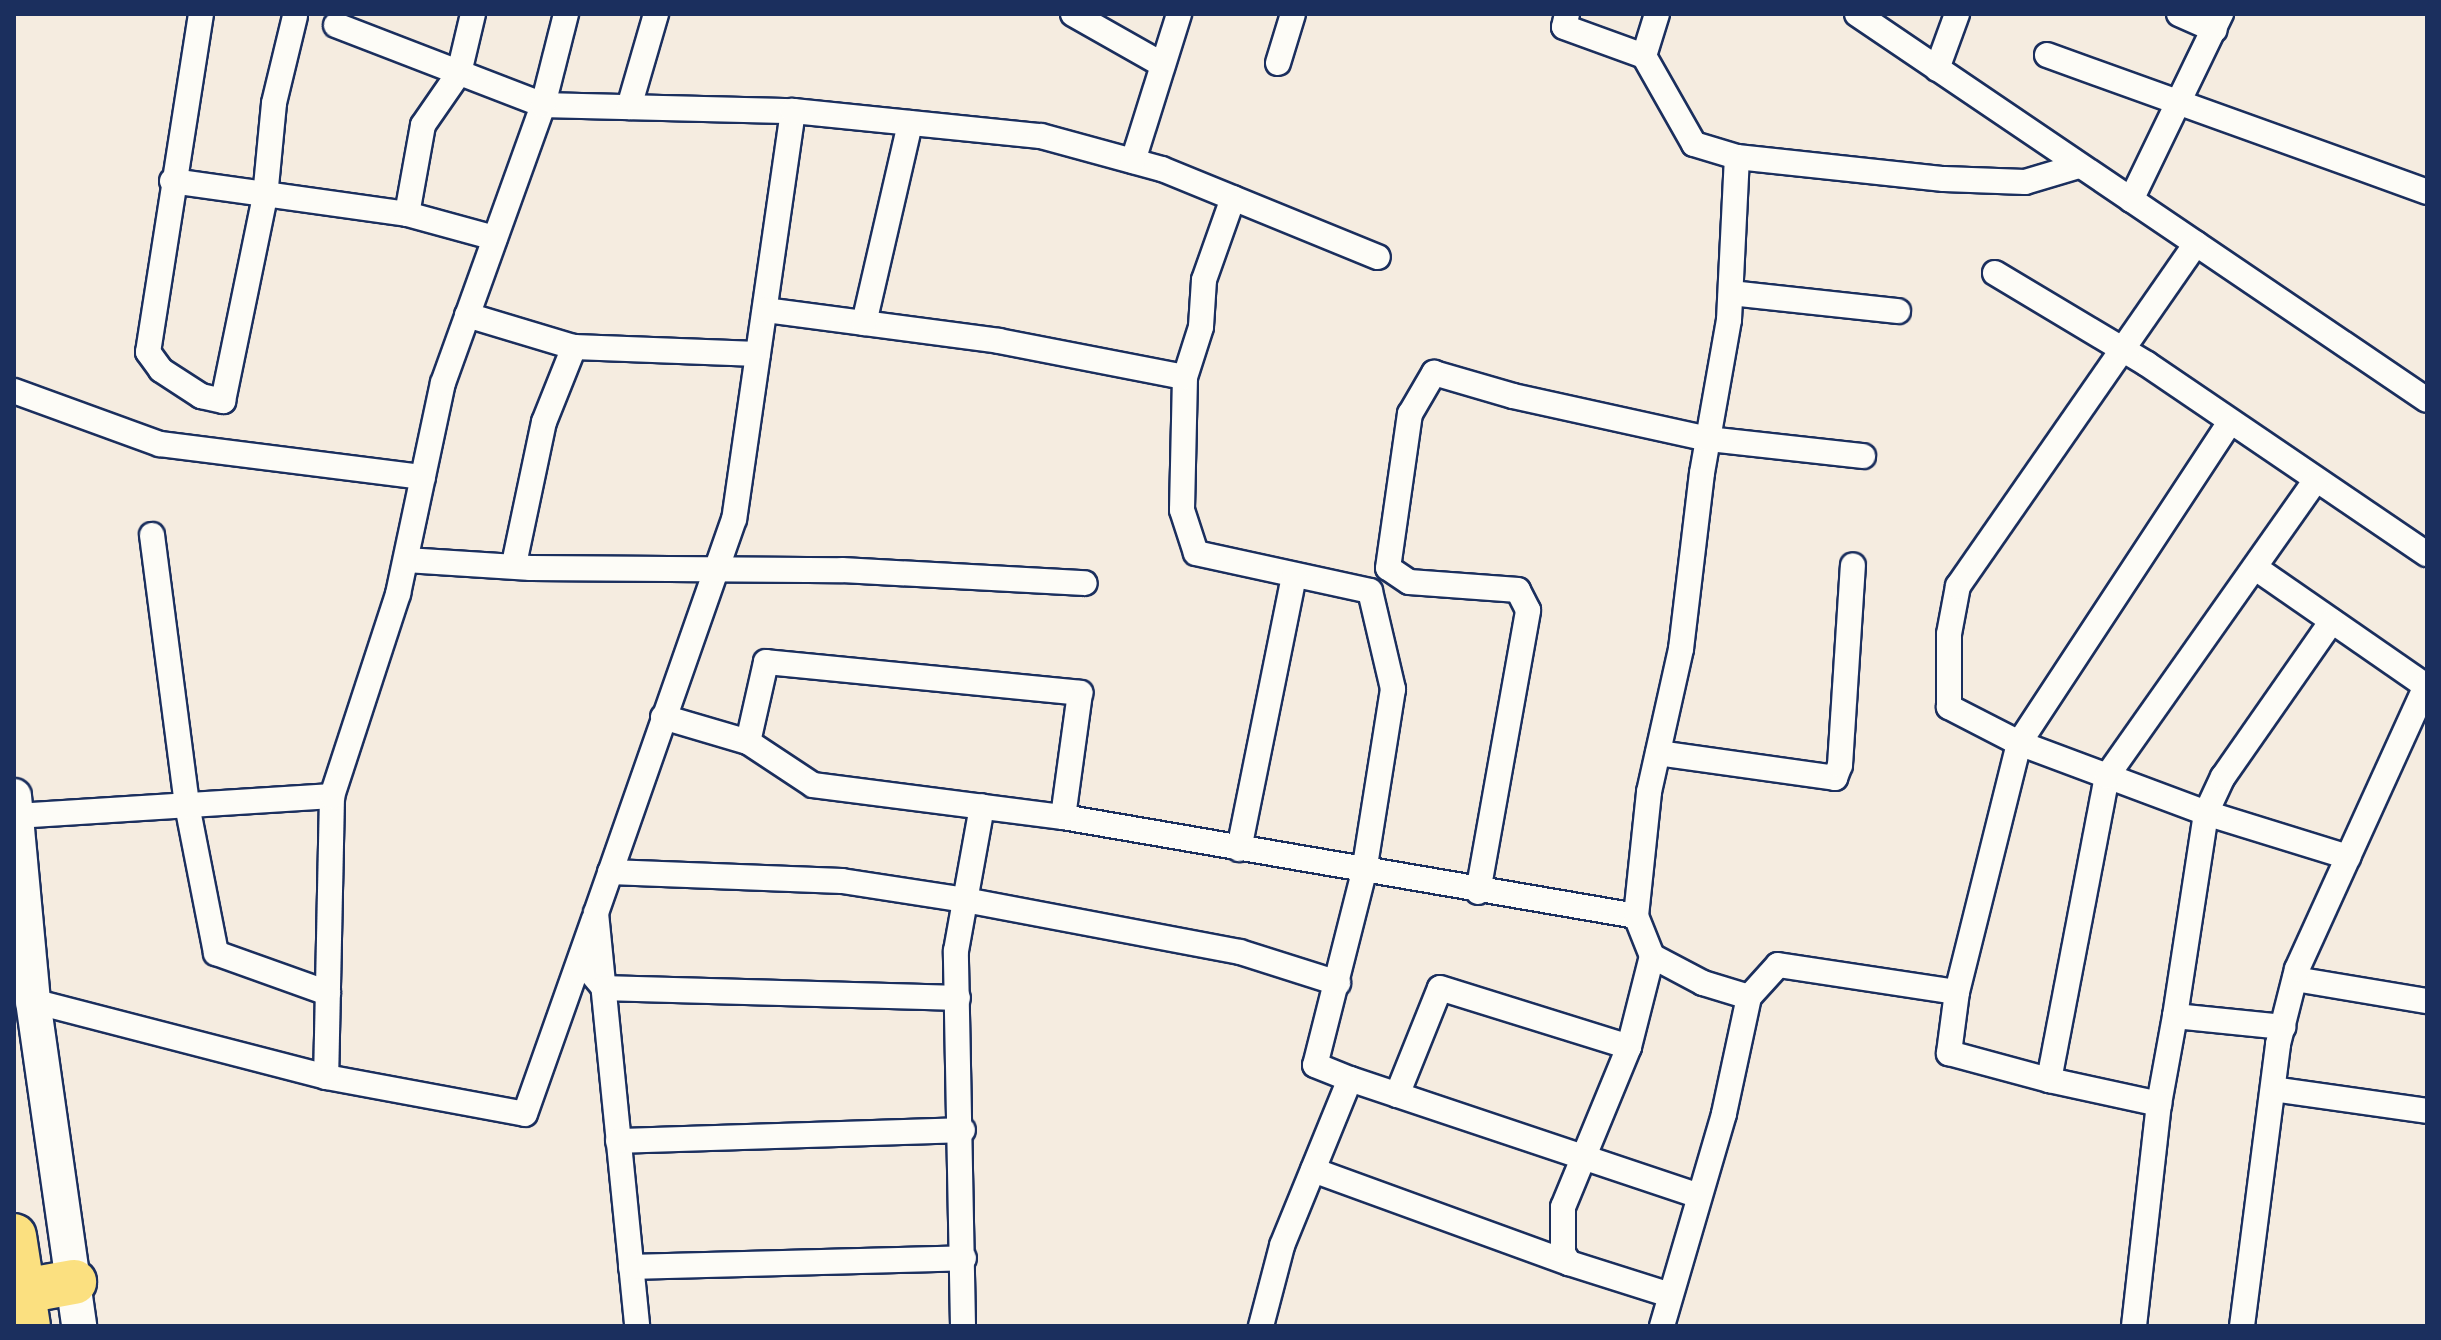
<!DOCTYPE html>
<html>
<head>
<meta charset="utf-8">
<style>
	body { margin:0 }
	#map { position:relative; width:2441px; height:1340px; overflow:hidden; background:#f5ece0; font-family:"Comic Neue",sans-serif }
	div>[style] { position:absolute }
	.roads { filter:drop-shadow(2px 0 #1b2f5e) drop-shadow(-2px 0 #1b2f5e) drop-shadow(0 2px #1b2f5e) drop-shadow(0 -2px #1b2f5e) }
	.street>* { height:24px; margin:-12px; padding:0 12px; transform-origin:12px; border-radius:12px; background:#fdfcf7 }
	.secondary>* { height:34px; margin:-17px; padding:0 17px; transform-origin:17px; border-radius:17px; background:#fdfcf7 }
	.highway>* { height:44px; margin:-22px; padding:0 22px; transform-origin:22px; border-radius:22px; background:#fbe080 }
	span { translate:-50% -50%; white-space:nowrap; text-align:center; line-height:1.15; -webkit-text-stroke:6px #fdfcf7; paint-order:stroke }
	.frame { position:absolute; inset:0; border:16px solid #1b2f5e; pointer-events:none }
</style>
</head>
<body>
<div id="map">
	<div class="roads">
		<div class="street">
			<div style="left:201px;top:14px;width:342px;rotate:98.9deg"></div>
			<div style="left:148px;top:352px;width:22px;rotate:54deg"></div>
			<div style="left:161px;top:370px;width:48px;rotate:33deg"></div>
			<div style="left:201px;top:396px;width:23px;rotate:13deg"></div>
			<div style="left:223px;top:401px;width:208px;rotate:-78.4deg"></div>
			<div style="left:265px;top:197px;width:94px;rotate:-84.5deg"></div>
			<div style="left:274px;top:103px;width:89px;rotate:-76.4deg"></div>
			<div style="left:1073px;top:14px;width:103px;rotate:29.5deg"></div>
			<div style="left:1567px;top:14px;width:13px;rotate:103deg"></div>
			<div style="left:1564px;top:27px;width:85px;rotate:19.9deg"></div>
			<div style="left:1857px;top:14px;width:688px;rotate:34.11deg"></div>
			<div style="left:2179px;top:14px;width:39px;rotate:24deg"></div>
			<div style="left:336px;top:25px;width:222px;rotate:21.1deg"></div>
			<div style="left:543px;top:105px;width:250px;rotate:1.4deg"></div>
			<div style="left:793px;top:111px;width:412px;rotate:98.2deg"></div>
			<div style="left:734px;top:519px;width:417px;rotate:109.3deg"></div>
			<div style="left:596px;top:913px;width:415px;rotate:84.3deg"></div>
			<div style="left:2047px;top:55px;width:404px;rotate:19.8deg"></div>
			<div style="left:1278px;top:63px;width:51px;rotate:-73deg"></div>
			<div style="left:1937px;top:69px;width:59px;rotate:-70deg"></div>
			<div style="left:629px;top:107px;width:97px;rotate:-73.8deg"></div>
			<div style="left:793px;top:111px;width:249px;rotate:5.8deg"></div>
			<div style="left:1041px;top:136px;width:125px;rotate:15.3deg"></div>
			<div style="left:1162px;top:169px;width:233px;rotate:22.2deg"></div>
			<div style="left:1737px;top:157px;width:208px;rotate:6.1deg"></div>
			<div style="left:1944px;top:179px;width:81px;rotate:2.1deg"></div>
			<div style="left:2025px;top:182px;width:56px;rotate:-16.5deg"></div>
			<div style="left:1133px;top:161px;width:154px;rotate:-72.6deg"></div>
			<div style="left:172px;top:181px;width:237px;rotate:8deg"></div>
			<div style="left:407px;top:214px;width:91px;rotate:15.3deg"></div>
			<div style="left:1233px;top:198px;width:87px;rotate:109.5deg"></div>
			<div style="left:1204px;top:280px;width:47px;rotate:93.7deg"></div>
			<div style="left:1201px;top:327px;width:52px;rotate:107.7deg"></div>
			<div style="left:1185px;top:377px;width:133px;rotate:91.3deg"></div>
			<div style="left:1182px;top:510px;width:45px;rotate:72deg"></div>
			<div style="left:1196px;top:553px;width:178px;rotate:12.3deg"></div>
			<div style="left:1370px;top:591px;width:101px;rotate:76.8deg"></div>
			<div style="left:1393px;top:689px;width:185px;rotate:99deg"></div>
			<div style="left:1364px;top:872px;width:199px;rotate:104.2deg"></div>
			<div style="left:1315px;top:1065px;width:38px;rotate:22deg"></div>
			<div style="left:1350px;top:1079px;width:180px;rotate:112.2deg"></div>
			<div style="left:1282px;top:1246px;width:83px;rotate:104.7deg"></div>
			<div style="left:2131px;top:200px;width:207px;rotate:-64.2deg"></div>
			<div style="left:407px;top:214px;width:90px;rotate:-79.8deg"></div>
			<div style="left:423px;top:125px;width:63px;rotate:-55.3deg"></div>
			<div style="left:459px;top:73px;width:61px;rotate:-76.7deg"></div>
			<div style="left:1995px;top:273px;width:177px;rotate:30.9deg"></div>
			<div style="left:2147px;top:364px;width:338px;rotate:34.2deg"></div>
			<div style="left:1731px;top:293px;width:168px;rotate:6.2deg"></div>
			<div style="left:765px;top:310px;width:236px;rotate:7.5deg"></div>
			<div style="left:999px;top:341px;width:189px;rotate:11deg"></div>
			<div style="left:467px;top:315px;width:112px;rotate:16.7deg"></div>
			<div style="left:574px;top:347px;width:184px;rotate:2.2deg"></div>
			<div style="left:864px;top:323px;width:205px;rotate:-77deg"></div>
			<div style="left:14px;top:391px;width:155px;rotate:20deg"></div>
			<div style="left:160px;top:444px;width:265px;rotate:7.2deg"></div>
			<div style="left:2230px;top:422px;width:384px;rotate:123.3deg"></div>
			<div style="left:2019px;top:743px;width:200px;rotate:20.5deg"></div>
			<div style="left:2206px;top:813px;width:149px;rotate:17.2deg"></div>
			<div style="left:152px;top:535px;width:272px;rotate:82.6deg"></div>
			<div style="left:187px;top:805px;width:151px;rotate:78.9deg"></div>
			<div style="left:216px;top:953px;width:119px;rotate:19.7deg"></div>
			<div style="left:406px;top:560px;width:125px;rotate:3.7deg"></div>
			<div style="left:531px;top:568px;width:311px;rotate:0.4deg"></div>
			<div style="left:842px;top:570px;width:243px;rotate:3.1deg"></div>
			<div style="left:514px;top:564px;width:145px;rotate:-78.1deg"></div>
			<div style="left:544px;top:422px;width:81px;rotate:-68.2deg"></div>
			<div style="left:2257px;top:569px;width:206px;rotate:34.7deg"></div>
			<div style="left:663px;top:717px;width:89px;rotate:16.4deg"></div>
			<div style="left:748px;top:742px;width:78px;rotate:33.5deg"></div>
			<div style="left:813px;top:785px;width:252px;rotate:7.3deg"></div>
			<div style="left:1063px;top:817px;width:581px;rotate:9.8deg"></div>
			<div style="left:1636px;top:916px;width:125px;rotate:-84deg"></div>
			<div style="left:1649px;top:792px;width:147px;rotate:-77.4deg"></div>
			<div style="left:1681px;top:649px;width:177px;rotate:-83.2deg"></div>
			<div style="left:1702px;top:473px;width:155px;rotate:-80deg"></div>
			<div style="left:1729px;top:320px;width:163px;rotate:-87.2deg"></div>
			<div style="left:1737px;top:157px;width:45px;rotate:-163.2deg"></div>
			<div style="left:1694px;top:144px;width:101px;rotate:-119.6deg"></div>
			<div style="left:1644px;top:56px;width:44px;rotate:-72.8deg"></div>
			<div style="left:748px;top:742px;width:82px;rotate:-77.3deg"></div>
			<div style="left:766px;top:662px;width:316px;rotate:5.6deg"></div>
			<div style="left:1080px;top:693px;width:125px;rotate:97.8deg"></div>
			<div style="left:1658px;top:753px;width:179px;rotate:8deg"></div>
			<div style="left:1835px;top:778px;width:14px;rotate:-69deg"></div>
			<div style="left:1840px;top:765px;width:200px;rotate:-86.3deg"></div>
			<div style="left:332px;top:796px;width:281px;rotate:91.2deg"></div>
			<div style="left:326px;top:1077px;width:202px;rotate:10.5deg"></div>
			<div style="left:525px;top:1114px;width:207px;rotate:-70.5deg"></div>
			<div style="left:16px;top:816px;width:317px;rotate:-3.6deg"></div>
			<div style="left:332px;top:796px;width:213px;rotate:-71.9deg"></div>
			<div style="left:398px;top:594px;width:216px;rotate:-78deg"></div>
			<div style="left:443px;top:383px;width:295px;rotate:-70.2deg"></div>
			<div style="left:543px;top:105px;width:94px;rotate:-75.8deg"></div>
			<div style="left:1239px;top:849px;width:278px;rotate:-78.6deg"></div>
			<div style="left:610px;top:872px;width:232px;rotate:2.2deg"></div>
			<div style="left:842px;top:881px;width:124px;rotate:8.8deg"></div>
			<div style="left:965px;top:900px;width:280px;rotate:10.7deg"></div>
			<div style="left:1240px;top:952px;width:103px;rotate:17.6deg"></div>
			<div style="left:1478px;top:892px;width:286px;rotate:-79.9deg"></div>
			<div style="left:1528px;top:610px;width:22px;rotate:-117deg"></div>
			<div style="left:1518px;top:590px;width:109px;rotate:-175.8deg"></div>
			<div style="left:1409px;top:582px;width:25px;rotate:-146deg"></div>
			<div style="left:1388px;top:568px;width:156px;rotate:-81.9deg"></div>
			<div style="left:1410px;top:414px;width:48px;rotate:-59.7deg"></div>
			<div style="left:1434px;top:373px;width:82px;rotate:16.2deg"></div>
			<div style="left:1513px;top:396px;width:200px;rotate:12.4deg"></div>
			<div style="left:1708px;top:439px;width:156px;rotate:6.3deg"></div>
			<div style="left:1636px;top:916px;width:43px;rotate:68.2deg"></div>
			<div style="left:1652px;top:956px;width:58px;rotate:27.9deg"></div>
			<div style="left:1703px;top:983px;width:48px;rotate:16.9deg"></div>
			<div style="left:1749px;top:997px;width:120px;rotate:102.1deg"></div>
			<div style="left:1724px;top:1114px;width:221px;rotate:106.3deg"></div>
			<div style="left:1652px;top:956px;width:94px;rotate:104.2deg"></div>
			<div style="left:1629px;top:1047px;width:173px;rotate:112.4deg"></div>
			<div style="left:1563px;top:1207px;width:46px;rotate:90deg"></div>
			<div style="left:1563px;top:1253px;width:12px;rotate:59deg"></div>
			<div style="left:1569px;top:1263px;width:106px;rotate:17.6deg"></div>
			<div style="left:594px;top:976px;width:16px;rotate:50deg"></div>
			<div style="left:604px;top:988px;width:354px;rotate:1.6deg"></div>
			<div style="left:2295px;top:979px;width:134px;rotate:9.5deg"></div>
			<div style="left:1957px;top:992px;width:257px;rotate:-76deg"></div>
			<div style="left:2019px;top:743px;width:79px;rotate:-152.8deg"></div>
			<div style="left:1949px;top:707px;width:73px;rotate:-90deg"></div>
			<div style="left:1949px;top:634px;width:49px;rotate:-79.4deg"></div>
			<div style="left:1958px;top:586px;width:417px;rotate:-55.2deg"></div>
			<div style="left:1749px;top:997px;width:43px;rotate:-47.8deg"></div>
			<div style="left:1778px;top:965px;width:181px;rotate:8.6deg"></div>
			<div style="left:1957px;top:992px;width:62px;rotate:97.5deg"></div>
			<div style="left:1949px;top:1053px;width:104px;rotate:15.1deg"></div>
			<div style="left:2049px;top:1080px;width:309px;rotate:-79.2deg"></div>
			<div style="left:2107px;top:776px;width:362px;rotate:-54.8deg"></div>
			<div style="left:33px;top:1001px;width:303px;rotate:14.5deg"></div>
			<div style="left:2175px;top:1016px;width:205px;rotate:-81.3deg"></div>
			<div style="left:2206px;top:813px;width:40px;rotate:-65deg"></div>
			<div style="left:2223px;top:777px;width:190px;rotate:-55.1deg"></div>
			<div style="left:1350px;top:1079px;width:368px;rotate:18.5deg"></div>
			<div style="left:2049px;top:1080px;width:113px;rotate:12.3deg"></div>
			<div style="left:2159px;top:1104px;width:89px;rotate:-79.7deg"></div>
			<div style="left:2175px;top:1016px;width:109px;rotate:5.8deg"></div>
			<div style="left:2273px;top:1089px;width:156px;rotate:8.1deg"></div>
			<div style="left:1397px;top:1095px;width:115px;rotate:-68.1deg"></div>
			<div style="left:1440px;top:988px;width:198px;rotate:17.3deg"></div>
			<div style="left:618px;top:1141px;width:345px;rotate:-1.8deg"></div>
			<div style="left:1313px;top:1170px;width:272px;rotate:20deg"></div>
			<div style="left:631px;top:1267px;width:333px;rotate:-1.5deg"></div>
			<div style="left:963px;top:1326px;width:375px;rotate:-91.1deg"></div>
			<div style="left:956px;top:951px;width:147px;rotate:-79.8deg"></div>
			<div style="left:2134px;top:1326px;width:223px;rotate:-83.6deg"></div>
			<div style="left:2242px;top:1326px;width:284px;rotate:-82.7deg"></div>
			<div style="left:2278px;top:1044px;width:77px;rotate:-75.8deg"></div>
			<div style="left:2297px;top:969px;width:313px;rotate:-65.5deg"></div>
		</div>
		<div class="secondary">
			<div style="left:14px;top:796px;width:206px;rotate:84.7deg"></div>
			<div style="left:33px;top:1001px;width:328px;rotate:81.9deg"></div>
		</div>
		<div class="highway">
			<div style="left:14px;top:1236px;width:91px;rotate:81.2deg"></div>
			<div style="left:24px;top:1291px;width:51px;rotate:-10.2deg"></div>
		</div>
	</div>
	<div class="frame"></div>
</div>
</body>
</html>
